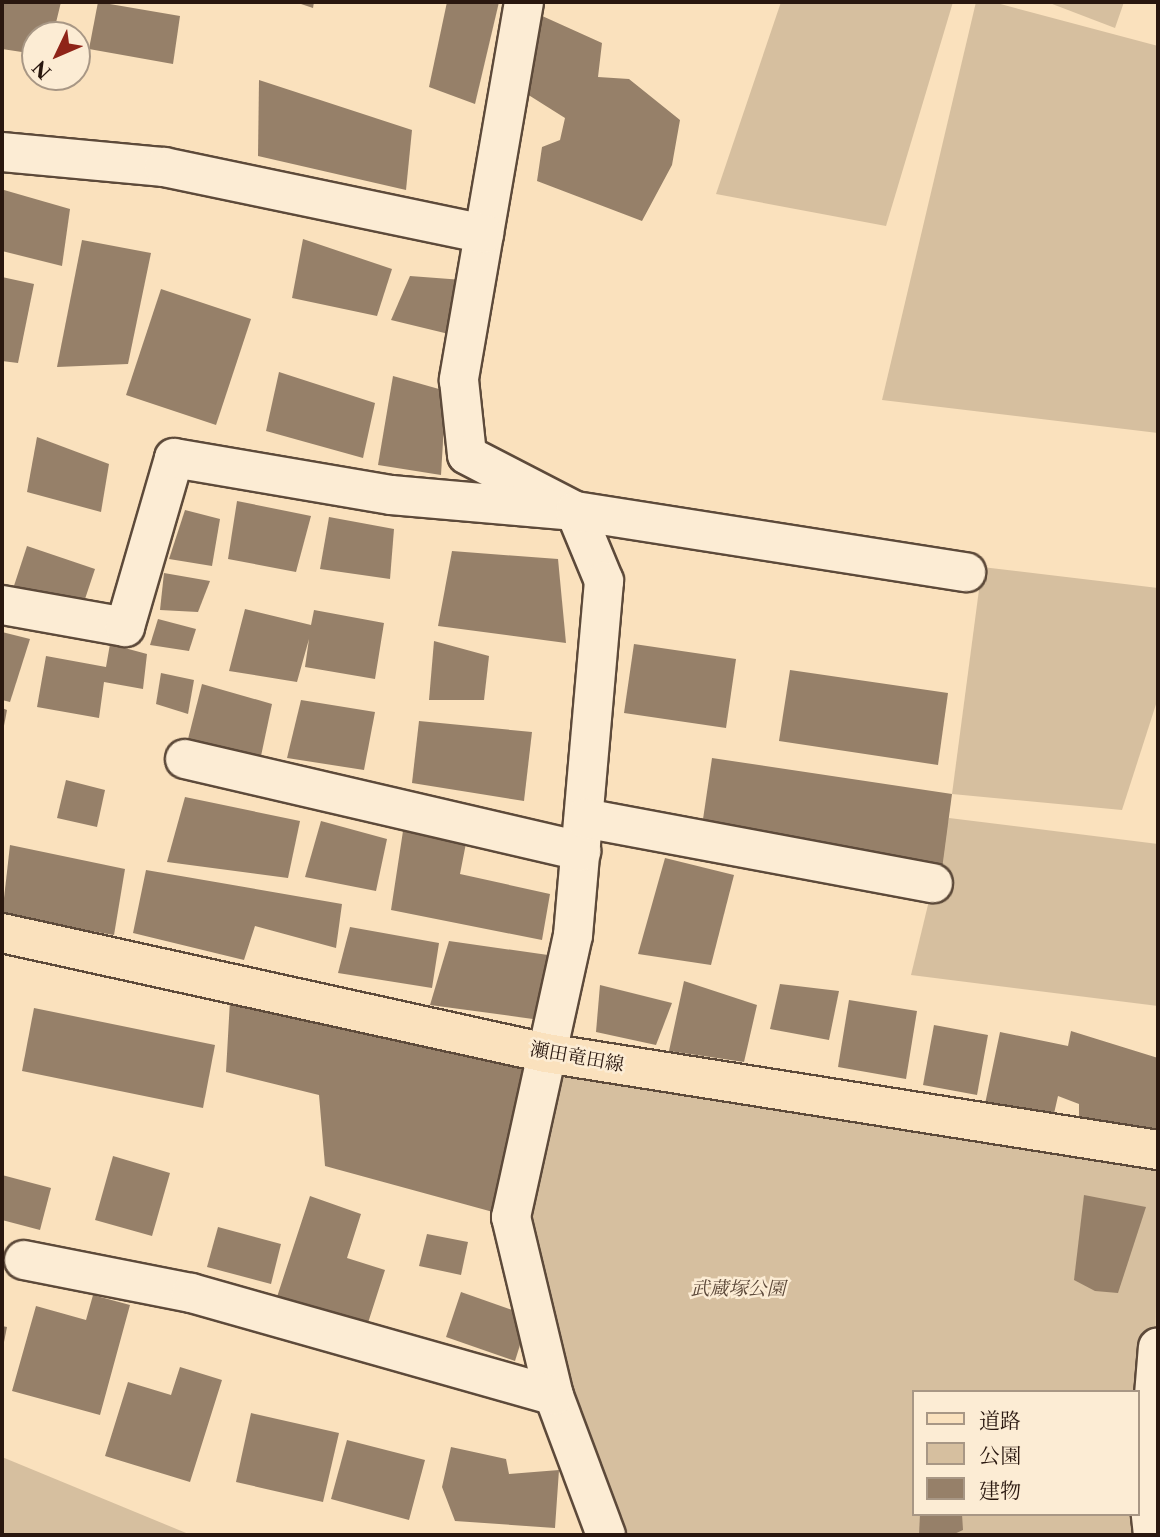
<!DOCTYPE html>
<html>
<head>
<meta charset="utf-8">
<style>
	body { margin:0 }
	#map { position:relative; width:1160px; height:1537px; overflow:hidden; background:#fae1bd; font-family:"Libre Caslon Text","Noto Serif JP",serif }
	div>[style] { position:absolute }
	.green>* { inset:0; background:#d6bf9f }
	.building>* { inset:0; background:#968069 }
	.roads { filter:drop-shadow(2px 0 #5d4a3a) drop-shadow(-2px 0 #5d4a3a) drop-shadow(0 2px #5d4a3a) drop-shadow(0 -2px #5d4a3a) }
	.minor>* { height:38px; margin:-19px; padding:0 19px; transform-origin:19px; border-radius:19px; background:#fcecd4 }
	.major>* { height:38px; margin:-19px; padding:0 19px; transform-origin:19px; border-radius:19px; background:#fae1bd }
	span { translate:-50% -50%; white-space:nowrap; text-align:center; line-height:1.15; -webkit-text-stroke:5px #fcecd4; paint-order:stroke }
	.street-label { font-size:19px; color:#29170f }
	.park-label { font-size:19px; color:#5d493a; font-style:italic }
	.frame { position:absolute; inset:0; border:4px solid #29170f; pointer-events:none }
	.legend { position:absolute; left:912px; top:1390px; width:228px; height:126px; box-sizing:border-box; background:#fcecd4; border:2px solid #a89785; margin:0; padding:9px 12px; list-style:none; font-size:21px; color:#29170f }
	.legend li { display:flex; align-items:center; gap:14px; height:35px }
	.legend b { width:35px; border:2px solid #a89785 }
	.north { position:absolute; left:21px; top:21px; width:70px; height:70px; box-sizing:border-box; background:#fcecd4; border:2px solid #a89785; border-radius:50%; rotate:226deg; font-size:19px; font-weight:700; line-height:28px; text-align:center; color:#29170f }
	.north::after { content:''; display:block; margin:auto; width:24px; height:32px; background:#8f2418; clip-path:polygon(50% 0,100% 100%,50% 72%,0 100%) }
</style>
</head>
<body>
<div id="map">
	<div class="green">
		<div style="clip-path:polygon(781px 2px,953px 2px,886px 226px,716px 194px)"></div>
		<div style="clip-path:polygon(976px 2px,993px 2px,1158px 46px,1158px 433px,882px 400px)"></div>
		<div style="clip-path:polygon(1047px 2px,1124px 2px,1115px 28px)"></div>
		<div style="clip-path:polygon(982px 567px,1158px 588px,1158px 698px,1122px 810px,952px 794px)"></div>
		<div style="clip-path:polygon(949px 818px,1158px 844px,1158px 1006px,911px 975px)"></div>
		<div style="clip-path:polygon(evenodd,546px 1053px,1158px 1150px,1153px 1535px,606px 1535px,511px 1217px,546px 1053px,913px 1392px,1137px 1392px,1137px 1514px,913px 1514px,913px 1392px)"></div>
		<div style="clip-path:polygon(2px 1457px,191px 1535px,2px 1535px)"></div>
	</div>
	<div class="building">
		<div style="clip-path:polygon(2px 2px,61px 2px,53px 35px,35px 35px,35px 54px,2px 49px)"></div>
		<div style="clip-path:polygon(98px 2px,180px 16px,173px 64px,89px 49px)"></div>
		<div style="clip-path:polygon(295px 2px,314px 2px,313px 8px)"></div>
		<div style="clip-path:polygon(447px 2px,499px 2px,475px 104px,429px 87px)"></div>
		<div style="clip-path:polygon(540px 15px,602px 43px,598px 77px,629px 79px,680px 120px,672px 165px,642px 221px,537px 181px,542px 147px,560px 140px,565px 118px,519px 89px)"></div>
		<div style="clip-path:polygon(259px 80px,412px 130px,406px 190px,258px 156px)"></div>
		<div style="clip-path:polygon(4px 190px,70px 209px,62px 266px,2px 251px)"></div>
		<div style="clip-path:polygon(303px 239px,392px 269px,377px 316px,292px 298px)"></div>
		<div style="clip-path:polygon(82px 240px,151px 253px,128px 364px,57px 367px)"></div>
		<div style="clip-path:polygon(410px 276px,463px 280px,457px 336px,391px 320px)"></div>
		<div style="clip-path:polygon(2px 277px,34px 284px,18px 363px,2px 361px)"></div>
		<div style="clip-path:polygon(161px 289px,251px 319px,216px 425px,126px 395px)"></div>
		<div style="clip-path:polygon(279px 372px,375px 403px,363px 458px,266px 431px)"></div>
		<div style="clip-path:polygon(393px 376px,446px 391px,441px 475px,378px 465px)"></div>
		<div style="clip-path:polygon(37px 437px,109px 464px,101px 512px,27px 492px)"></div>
		<div style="clip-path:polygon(237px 501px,311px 516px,296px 572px,228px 559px)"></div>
		<div style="clip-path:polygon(185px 510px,220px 519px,212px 566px,169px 559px)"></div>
		<div style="clip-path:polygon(329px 517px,394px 529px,390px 579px,320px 569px)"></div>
		<div style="clip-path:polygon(27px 546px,95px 569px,81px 611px,10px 598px)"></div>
		<div style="clip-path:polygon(452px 551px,558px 559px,566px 643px,438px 626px)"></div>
		<div style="clip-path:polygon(164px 573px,210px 581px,198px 612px,160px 610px)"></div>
		<div style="clip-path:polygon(245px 609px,311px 625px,314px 610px,384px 623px,375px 679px,305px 667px,309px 639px,297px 682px,229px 671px)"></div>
		<div style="clip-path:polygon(158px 619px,196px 629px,189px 651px,150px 645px)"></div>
		<div style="clip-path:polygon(2px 632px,30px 639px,10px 702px,2px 700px)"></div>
		<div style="clip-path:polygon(434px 641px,489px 656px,484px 700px,429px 700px)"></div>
		<div style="clip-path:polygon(110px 644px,147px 654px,143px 689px,104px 682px,99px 718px,37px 707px,46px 656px,106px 667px)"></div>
		<div style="clip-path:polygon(634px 644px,736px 659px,726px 728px,624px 713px)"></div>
		<div style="clip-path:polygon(790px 670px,948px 693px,938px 765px,779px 741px)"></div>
		<div style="clip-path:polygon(161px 673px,194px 680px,188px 714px,156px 704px)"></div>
		<div style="clip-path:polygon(202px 684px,272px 704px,261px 756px,188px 739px)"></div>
		<div style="clip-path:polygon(301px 700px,375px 712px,364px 770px,287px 758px)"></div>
		<div style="clip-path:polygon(2px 708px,7px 710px,3px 731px,2px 731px)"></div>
		<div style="clip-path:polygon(419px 721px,532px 732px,524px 801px,412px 783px)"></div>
		<div style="clip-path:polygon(712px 758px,952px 794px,942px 869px,701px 833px)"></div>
		<div style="clip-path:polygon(66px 780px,105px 790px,97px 827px,57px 818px)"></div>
		<div style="clip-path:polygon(185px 797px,300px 821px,288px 878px,167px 862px)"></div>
		<div style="clip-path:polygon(321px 821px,387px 839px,376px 891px,305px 877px)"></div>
		<div style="clip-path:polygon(403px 831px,467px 838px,460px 874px,550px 894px,542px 940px,391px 910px)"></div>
		<div style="clip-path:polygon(10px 845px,125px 869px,114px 935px,2px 916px)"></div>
		<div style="clip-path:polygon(665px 858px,734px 875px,711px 965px,638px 954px)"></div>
		<div style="clip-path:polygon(146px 870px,342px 904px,336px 948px,255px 926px,244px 960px,133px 933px)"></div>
		<div style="clip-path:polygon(350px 927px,439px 943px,432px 988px,338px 973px)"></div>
		<div style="clip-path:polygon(449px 941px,548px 955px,533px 1019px,430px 1005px)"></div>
		<div style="clip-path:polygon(684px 981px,757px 1005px,744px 1062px,669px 1051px)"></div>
		<div style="clip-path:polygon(780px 984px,839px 991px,829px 1040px,770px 1029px)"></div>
		<div style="clip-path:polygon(600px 985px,672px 1003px,656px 1045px,596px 1032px)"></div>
		<div style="clip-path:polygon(230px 1000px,529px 1070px,493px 1212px,325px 1166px,319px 1095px,226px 1072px)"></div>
		<div style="clip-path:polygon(849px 1000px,917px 1011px,906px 1079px,838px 1067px)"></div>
		<div style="clip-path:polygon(34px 1008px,215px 1045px,203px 1108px,22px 1071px)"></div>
		<div style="clip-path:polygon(934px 1025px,988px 1035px,977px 1095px,923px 1085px)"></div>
		<div style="clip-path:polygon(1071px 1031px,1158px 1058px,1158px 1140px,1079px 1124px,1079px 1104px,1058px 1096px,1053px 1118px,985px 1104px,1000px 1032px,1068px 1046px)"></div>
		<div style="clip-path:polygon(113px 1156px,170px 1173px,152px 1236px,95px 1220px)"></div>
		<div style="clip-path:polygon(2px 1175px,51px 1188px,40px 1230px,2px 1220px)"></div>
		<div style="clip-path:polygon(1084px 1195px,1146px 1207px,1118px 1293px,1095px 1291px,1074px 1280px)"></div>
		<div style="clip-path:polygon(310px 1196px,361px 1214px,347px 1258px,385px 1270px,367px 1326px,277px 1297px)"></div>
		<div style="clip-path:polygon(218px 1227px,281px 1244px,271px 1284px,207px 1267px)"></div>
		<div style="clip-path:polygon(427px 1234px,468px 1242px,461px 1275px,419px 1266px)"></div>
		<div style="clip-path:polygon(461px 1292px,529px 1316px,515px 1361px,446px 1337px)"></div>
		<div style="clip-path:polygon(93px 1295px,130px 1305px,100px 1415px,12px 1391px,36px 1306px,86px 1320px)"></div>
		<div style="clip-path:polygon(2px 1326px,7px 1327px,3px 1347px,2px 1347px)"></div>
		<div style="clip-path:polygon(180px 1367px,222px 1380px,190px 1482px,105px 1456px,128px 1382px,171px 1395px)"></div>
		<div style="clip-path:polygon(251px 1413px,339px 1433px,323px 1502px,236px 1482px)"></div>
		<div style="clip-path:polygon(347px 1440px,425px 1460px,409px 1520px,331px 1499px)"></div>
		<div style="clip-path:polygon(451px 1447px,506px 1459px,509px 1474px,559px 1470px,555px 1528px,455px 1521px,442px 1487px)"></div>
		<div style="clip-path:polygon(920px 1514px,962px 1514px,963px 1530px,952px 1535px,919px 1535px)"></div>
	</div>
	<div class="roads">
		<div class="minor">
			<div style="left:524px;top:2px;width:384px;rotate:99.8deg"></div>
			<div style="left:459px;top:380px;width:75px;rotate:83.9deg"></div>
			<div style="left:467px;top:455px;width:122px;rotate:27.4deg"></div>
			<div style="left:575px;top:511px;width:76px;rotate:67.5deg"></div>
			<div style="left:604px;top:581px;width:355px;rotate:95deg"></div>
			<div style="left:573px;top:935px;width:289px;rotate:102.4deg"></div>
			<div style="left:511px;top:1217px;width:184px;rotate:76.5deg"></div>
			<div style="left:554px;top:1396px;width:148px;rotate:69.5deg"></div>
			<div style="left:2px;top:152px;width:163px;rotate:5.3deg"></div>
			<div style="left:164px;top:167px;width:327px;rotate:11.8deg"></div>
			<div style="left:2px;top:605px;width:125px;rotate:10.1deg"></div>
			<div style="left:125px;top:627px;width:176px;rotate:-73.8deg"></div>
			<div style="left:174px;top:458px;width:220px;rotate:9.7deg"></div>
			<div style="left:391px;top:495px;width:185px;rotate:5deg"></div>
			<div style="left:575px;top:511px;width:396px;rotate:8.9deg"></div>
			<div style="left:185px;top:759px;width:407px;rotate:13.1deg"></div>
			<div style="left:584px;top:818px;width:355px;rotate:10.6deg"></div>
			<div style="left:24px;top:1260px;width:170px;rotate:11.2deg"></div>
			<div style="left:191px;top:1293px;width:377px;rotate:15.8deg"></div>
			<div style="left:1153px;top:1535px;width:55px;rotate:-96.2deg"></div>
			<div style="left:1147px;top:1480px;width:133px;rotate:-85.3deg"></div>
		</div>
		<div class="major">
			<div style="left:2px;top:933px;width:557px;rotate:12.44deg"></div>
			<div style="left:546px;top:1053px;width:620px;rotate:9.01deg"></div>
		</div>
	</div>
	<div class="street-label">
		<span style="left:577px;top:1057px;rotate:10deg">瀬田竜田線</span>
	</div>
	<div class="park-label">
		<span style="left:738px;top:1289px">武蔵塚公園</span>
	</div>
	<div class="frame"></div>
	<ul class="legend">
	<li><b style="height:9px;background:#fae1bd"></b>道路</li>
	<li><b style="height:19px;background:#d6bf9f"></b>公園</li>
	<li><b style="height:19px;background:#968069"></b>建物</li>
	</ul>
	<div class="north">N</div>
</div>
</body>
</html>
